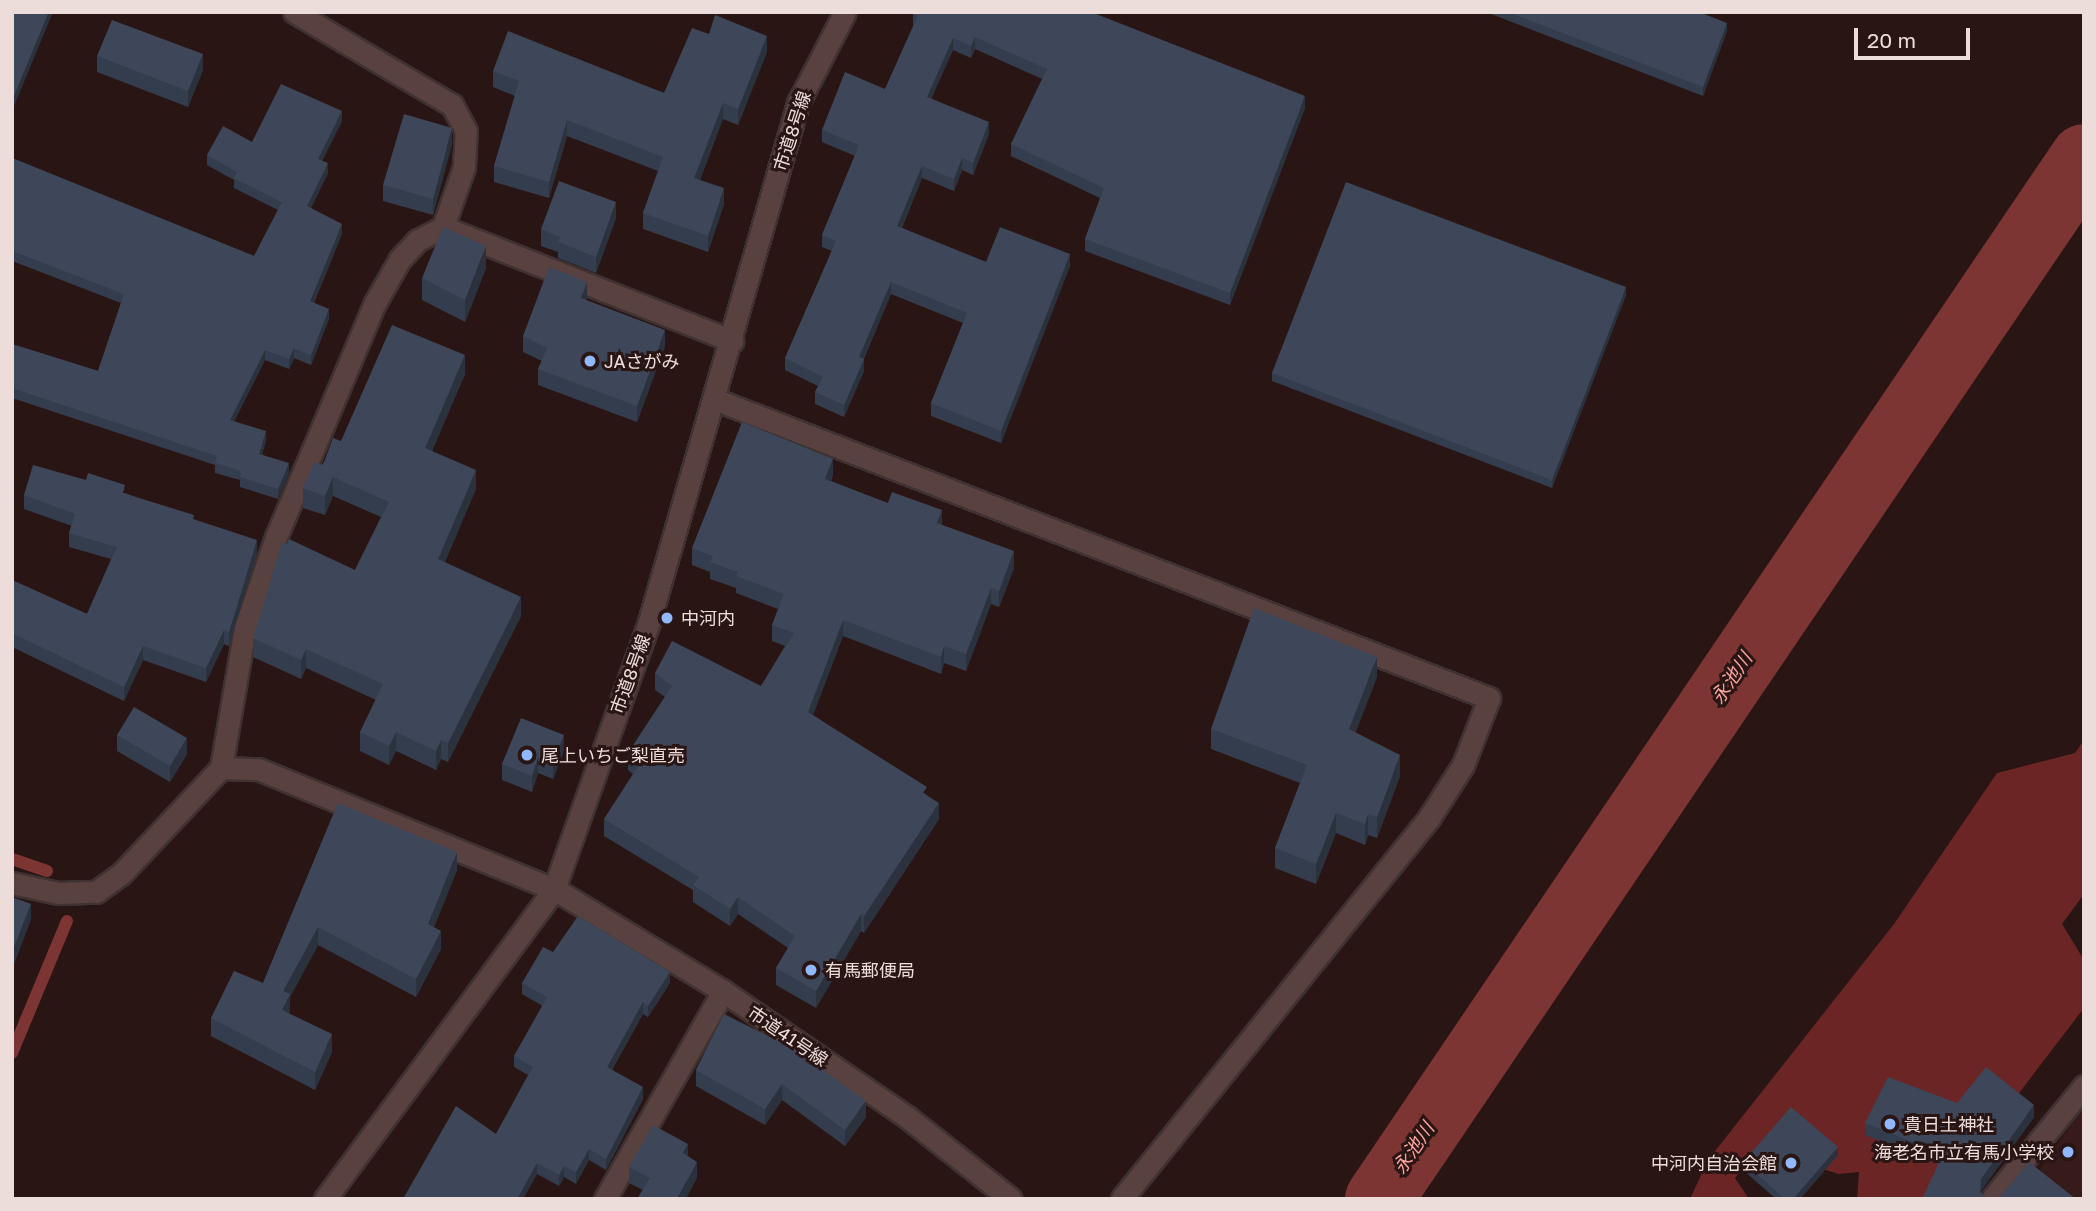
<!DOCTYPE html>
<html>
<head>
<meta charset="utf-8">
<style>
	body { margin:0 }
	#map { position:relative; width:2096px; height:1211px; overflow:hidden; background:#291513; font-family:"Golos Text","Noto Sans JP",sans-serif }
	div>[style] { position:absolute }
	.built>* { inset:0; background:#361b1a }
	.forest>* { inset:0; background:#6a2524 }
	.stream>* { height:12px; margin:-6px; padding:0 6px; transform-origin:6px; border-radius:6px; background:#7c3533 }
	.river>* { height:68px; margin:-34px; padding:0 34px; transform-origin:34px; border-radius:34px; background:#7c3533 }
	.roads { filter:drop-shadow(2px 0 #403232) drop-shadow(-2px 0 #403232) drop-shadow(0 2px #403232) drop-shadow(0 -2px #403232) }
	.minor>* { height:21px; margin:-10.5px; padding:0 10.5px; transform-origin:10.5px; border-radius:10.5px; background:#58413f }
	.wall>* { inset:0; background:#343d4d }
	.shaded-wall>* { inset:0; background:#2b323e }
	.building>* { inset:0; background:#3d4759 }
	.dots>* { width:19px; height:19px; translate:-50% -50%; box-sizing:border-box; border:4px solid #291513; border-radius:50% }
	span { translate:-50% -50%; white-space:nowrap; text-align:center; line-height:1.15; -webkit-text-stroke:6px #291513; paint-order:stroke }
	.street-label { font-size:18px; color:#ecdddb }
	.poi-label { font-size:18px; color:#ecdddb }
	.left { translate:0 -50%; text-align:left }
	.right { translate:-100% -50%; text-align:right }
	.water-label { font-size:19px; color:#fba49e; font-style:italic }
	.frame { position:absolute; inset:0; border:14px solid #ecdddb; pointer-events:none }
	.scale { position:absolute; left:1854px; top:28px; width:116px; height:32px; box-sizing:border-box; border:4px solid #ecdddb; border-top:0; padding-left:9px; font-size:21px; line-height:24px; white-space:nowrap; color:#ecdddb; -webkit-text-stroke:5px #291513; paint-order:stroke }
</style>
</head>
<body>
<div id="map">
	<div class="built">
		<div style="clip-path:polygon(2084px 1106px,2084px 1199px,2019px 1199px)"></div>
	</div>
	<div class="forest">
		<div style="clip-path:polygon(2084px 740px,2084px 894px,2062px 924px,2084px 960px,2084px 1008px,1938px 1199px,1857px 1199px,1859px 1172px,1839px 1174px,1756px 1149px,1735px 1178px,1749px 1199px,1690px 1199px,1708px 1160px,1894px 924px,1997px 773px,2075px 753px)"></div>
	</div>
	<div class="stream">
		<div style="left:12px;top:859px;width:37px;rotate:19deg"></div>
		<div style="left:12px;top:1053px;width:143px;rotate:-67.4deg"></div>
	</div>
	<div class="river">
		<div style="left:1379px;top:1199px;width:1257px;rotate:-55.89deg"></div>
	</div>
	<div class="roads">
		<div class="minor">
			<div style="left:443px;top:227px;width:311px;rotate:21.5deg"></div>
			<div style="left:714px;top:399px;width:831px;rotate:21.1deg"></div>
			<div style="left:1489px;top:698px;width:72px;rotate:111.2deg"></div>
			<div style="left:1463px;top:765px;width:63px;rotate:122.7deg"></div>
			<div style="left:1429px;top:818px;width:489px;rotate:128.9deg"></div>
			<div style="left:221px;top:768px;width:37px;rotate:2deg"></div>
			<div style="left:258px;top:769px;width:319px;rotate:22.1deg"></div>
			<div style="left:554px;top:889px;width:197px;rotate:31.1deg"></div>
			<div style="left:723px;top:991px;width:223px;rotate:34.4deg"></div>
			<div style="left:907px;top:1117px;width:132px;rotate:38.3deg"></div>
			<div style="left:12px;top:883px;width:47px;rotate:12.3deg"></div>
			<div style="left:58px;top:893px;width:38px;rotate:-2deg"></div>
			<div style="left:96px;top:892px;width:31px;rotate:-36deg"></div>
			<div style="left:121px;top:874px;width:146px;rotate:-46.7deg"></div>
			<div style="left:221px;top:768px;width:142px;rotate:-80.3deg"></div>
			<div style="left:245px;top:628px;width:96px;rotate:-71.2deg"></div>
			<div style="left:276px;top:537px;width:254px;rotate:-67.1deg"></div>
			<div style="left:375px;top:303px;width:51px;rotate:-60.4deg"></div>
			<div style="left:400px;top:259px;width:26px;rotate:-47deg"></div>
			<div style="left:418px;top:240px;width:28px;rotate:-27deg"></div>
			<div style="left:443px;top:227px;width:64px;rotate:-70.7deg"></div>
			<div style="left:464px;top:167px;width:36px;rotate:-87deg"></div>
			<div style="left:466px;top:131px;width:30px;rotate:-118deg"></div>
			<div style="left:452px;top:105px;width:183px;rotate:-149.5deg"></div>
			<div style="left:325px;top:1199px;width:385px;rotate:-53.5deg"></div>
			<div style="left:554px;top:889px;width:283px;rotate:-70.4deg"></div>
			<div style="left:649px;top:622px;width:540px;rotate:-73.98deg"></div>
			<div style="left:798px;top:103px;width:102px;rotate:-62.7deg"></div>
			<div style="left:605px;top:1199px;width:239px;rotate:-60.4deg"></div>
			<div style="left:1992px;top:1199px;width:146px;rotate:-50.8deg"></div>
		</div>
	</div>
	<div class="wall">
		<div style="clip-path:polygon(1486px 12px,1699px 12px,1727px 31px,1703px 96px)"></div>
		<div style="clip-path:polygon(913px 15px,1305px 108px,1230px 305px,1085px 251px,1085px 239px,1100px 198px,1011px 156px,1011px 144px,1042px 79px,975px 49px,971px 58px,953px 50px,931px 98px,989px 134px,973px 175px,962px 170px,954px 191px,922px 178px,902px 228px,986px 262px,1070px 266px,1001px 443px,931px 416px,931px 403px,963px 323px,891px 294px,864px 359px,864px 371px,844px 417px,815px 404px,815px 392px,818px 386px,785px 370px,785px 358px,832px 251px,822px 247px,822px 235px,855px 156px,822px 142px,822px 130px,885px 89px,913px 26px)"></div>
		<div style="clip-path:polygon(709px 34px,767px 52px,738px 125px,723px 119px,700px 180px,724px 204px,708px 252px,643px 229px,643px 213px,658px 171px,567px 136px,549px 198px,494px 182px,494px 166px,515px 96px,493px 87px,493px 71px,664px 93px)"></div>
		<div style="clip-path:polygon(97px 56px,203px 70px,188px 107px,97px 72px)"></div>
		<div style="clip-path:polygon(342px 121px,322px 161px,328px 173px,311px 208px,342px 234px,314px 303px,329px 319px,311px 365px,294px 358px,289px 369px,265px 360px,234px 421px,266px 441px,262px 454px,289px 473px,278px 499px,240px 487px,240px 480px,215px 473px,215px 465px,12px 398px,12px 344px,98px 371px,121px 303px,12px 261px,12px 158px,254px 256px,278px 210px,234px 188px,234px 180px,207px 165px,207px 155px,252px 142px)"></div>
		<div style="clip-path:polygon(452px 144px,433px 215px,383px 201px,383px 185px)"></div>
		<div style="clip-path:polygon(616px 218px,596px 273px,558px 258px,558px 252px,541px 246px,541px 229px)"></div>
		<div style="clip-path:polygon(486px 268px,465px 322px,422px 300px,422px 278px)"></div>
		<div style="clip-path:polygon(1626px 295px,1552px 488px,1272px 381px,1272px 373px)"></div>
		<div style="clip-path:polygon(587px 298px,586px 300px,665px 346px,637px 422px,538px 385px,538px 369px,542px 361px,523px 352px,523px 336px)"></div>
		<div style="clip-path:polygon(465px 374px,432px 451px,476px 489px,445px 562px,521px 616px,448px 762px,441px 759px,436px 770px,396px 751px,389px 765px,360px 751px,360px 732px,376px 700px,306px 668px,301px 679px,253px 657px,253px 638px,355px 570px,381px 517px,333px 496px,325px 515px,303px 508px,303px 488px,341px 441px)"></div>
		<div style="clip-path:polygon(833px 475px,831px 481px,942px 525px,1014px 568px,999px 607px,991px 604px,966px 671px,944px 663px,941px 674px,843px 636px,813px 715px,927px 795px,939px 819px,864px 933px,861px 931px,816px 1008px,776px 985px,776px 968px,788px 948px,738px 914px,730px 926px,693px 902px,693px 890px,604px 836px,604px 819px,633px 774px,628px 770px,628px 753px,665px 697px,655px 690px,655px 673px,761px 686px,785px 646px,772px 641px,772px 625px,778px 609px,736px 593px,736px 588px,710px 579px,710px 572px,692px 565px,692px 548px)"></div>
		<div style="clip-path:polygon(125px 493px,194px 520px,257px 553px,229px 646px,224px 644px,206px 682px,143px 660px,124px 701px,12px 647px,12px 580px,87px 614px,111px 559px,69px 547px,69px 533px,72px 526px,24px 509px,24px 495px)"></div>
		<div style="clip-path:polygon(1377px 677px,1355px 733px,1400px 776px,1377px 838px,1368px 835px,1365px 845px,1336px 833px,1316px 884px,1275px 868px,1275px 848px,1300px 783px,1211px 749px,1211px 729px)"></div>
		<div style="clip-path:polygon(117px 735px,187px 754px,170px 782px,117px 751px)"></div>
		<div style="clip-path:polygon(564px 751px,553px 779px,538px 773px,532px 792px,502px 780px,502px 764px)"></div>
		<div style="clip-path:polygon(338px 803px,457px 870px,434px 927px,441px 949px,416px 997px,318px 945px,290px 997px,289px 1014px,332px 1052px,315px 1090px,211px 1036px,211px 1018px,263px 983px)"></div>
		<div style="clip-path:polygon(553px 952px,670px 983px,648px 1017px,643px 1014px,612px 1070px,643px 1099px,606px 1170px,589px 1160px,576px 1184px,564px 1177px,559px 1186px,537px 1174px,523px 1199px,403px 1199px,496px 1134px,528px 1075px,514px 1067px,514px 1056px,543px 1006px,522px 994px,522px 983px)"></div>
		<div style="clip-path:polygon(724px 1014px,866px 1117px,845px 1146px,782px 1100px,765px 1125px,696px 1086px,696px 1070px)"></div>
		<div style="clip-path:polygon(1957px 1103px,2034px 1117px,1981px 1191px,1981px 1193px,1938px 1164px,1865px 1135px,1865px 1123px)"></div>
		<div style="clip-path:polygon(1838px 1155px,1800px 1199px,1776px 1199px,1743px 1170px,1743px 1162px)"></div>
		<div style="clip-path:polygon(688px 1156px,697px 1178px,643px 1190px,629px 1183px,629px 1167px)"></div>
	</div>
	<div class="shaded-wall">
		<div style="clip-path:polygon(49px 12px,53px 12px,12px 111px,12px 101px)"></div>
		<div style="clip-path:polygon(1727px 23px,1727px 31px,1703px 96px,1703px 87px)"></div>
		<div style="clip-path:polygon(767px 36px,767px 52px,738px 125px,738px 109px)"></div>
		<div style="clip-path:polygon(975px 37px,975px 49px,971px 58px,971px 46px)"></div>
		<div style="clip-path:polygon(953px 38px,953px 50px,927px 109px,927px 97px)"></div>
		<div style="clip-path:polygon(203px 54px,203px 70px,188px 107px,188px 91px)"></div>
		<div style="clip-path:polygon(1305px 96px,1305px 108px,1230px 305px,1230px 293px)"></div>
		<div style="clip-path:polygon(723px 103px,723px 119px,694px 194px,694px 178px)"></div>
		<div style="clip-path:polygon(342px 111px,342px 121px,318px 169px,318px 159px)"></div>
		<div style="clip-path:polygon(567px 120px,567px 136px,549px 198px,549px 182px)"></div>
		<div style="clip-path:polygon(989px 122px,989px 134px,973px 175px,973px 163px)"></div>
		<div style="clip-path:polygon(452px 128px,452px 144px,433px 215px,433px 199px)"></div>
		<div style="clip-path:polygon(962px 158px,962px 170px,954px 191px,954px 179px)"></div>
		<div style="clip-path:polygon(328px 163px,328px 173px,307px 216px,307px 206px)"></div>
		<div style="clip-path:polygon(922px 166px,922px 178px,897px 238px,897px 226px)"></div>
		<div style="clip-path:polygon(724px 188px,724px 204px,708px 252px,708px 236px)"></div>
		<div style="clip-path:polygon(616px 202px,616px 218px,596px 273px,596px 257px)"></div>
		<div style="clip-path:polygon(342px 224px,342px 234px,310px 311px,310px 301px)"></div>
		<div style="clip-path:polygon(486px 246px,486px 268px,465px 322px,465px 300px)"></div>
		<div style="clip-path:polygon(1070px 254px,1070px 266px,1001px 443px,1001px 431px)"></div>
		<div style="clip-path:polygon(587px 282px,587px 298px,581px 314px,581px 298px)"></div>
		<div style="clip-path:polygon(891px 282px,891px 294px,859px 369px,859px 357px)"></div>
		<div style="clip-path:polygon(1626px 287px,1626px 295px,1552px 488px,1552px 480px)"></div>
		<div style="clip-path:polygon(329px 309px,329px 319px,311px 365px,311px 355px)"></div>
		<div style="clip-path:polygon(665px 330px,665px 346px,637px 422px,637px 406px)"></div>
		<div style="clip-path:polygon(294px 348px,294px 358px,289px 369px,289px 359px)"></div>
		<div style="clip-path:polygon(265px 350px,265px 360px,230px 430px,230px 420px)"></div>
		<div style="clip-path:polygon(465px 355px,465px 374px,425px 467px,425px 448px)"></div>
		<div style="clip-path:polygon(864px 359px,864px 371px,844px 417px,844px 405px)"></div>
		<div style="clip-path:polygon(266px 431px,266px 441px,259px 464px,259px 454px)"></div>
		<div style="clip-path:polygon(833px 459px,833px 475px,825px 496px,825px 479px)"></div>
		<div style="clip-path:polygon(289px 463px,289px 473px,278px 499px,278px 489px)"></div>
		<div style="clip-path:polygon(476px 470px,476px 489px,438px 578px,438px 559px)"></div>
		<div style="clip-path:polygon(333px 477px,333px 496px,325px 515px,325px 496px)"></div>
		<div style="clip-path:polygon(942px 510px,942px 526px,937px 523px)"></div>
		<div style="clip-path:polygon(257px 540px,257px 553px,229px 646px,229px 632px)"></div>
		<div style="clip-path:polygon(1014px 551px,1014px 568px,999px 607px,999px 591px)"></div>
		<div style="clip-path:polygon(991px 588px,991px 604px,966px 671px,966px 654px)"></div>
		<div style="clip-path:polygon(521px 597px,521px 616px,448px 762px,448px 743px)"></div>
		<div style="clip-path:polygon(843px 620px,843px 636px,808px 728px,808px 712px)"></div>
		<div style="clip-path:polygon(224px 630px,224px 644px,206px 682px,206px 668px)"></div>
		<div style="clip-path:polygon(143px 646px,143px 660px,124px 701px,124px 687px)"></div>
		<div style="clip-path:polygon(944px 646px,944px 663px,941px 674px,941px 657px)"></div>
		<div style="clip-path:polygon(306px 649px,306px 668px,301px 679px,301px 660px)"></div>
		<div style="clip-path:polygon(1377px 657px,1377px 677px,1349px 750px,1349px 729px)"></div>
		<div style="clip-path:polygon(396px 732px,396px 751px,389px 765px,389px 746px)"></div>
		<div style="clip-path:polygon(564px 735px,564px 751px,553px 779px,553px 763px)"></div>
		<div style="clip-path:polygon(187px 738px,187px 754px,170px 782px,170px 766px)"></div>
		<div style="clip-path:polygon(441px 740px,441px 759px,436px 770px,436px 751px)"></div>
		<div style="clip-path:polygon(1400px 755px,1400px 776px,1377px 838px,1377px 817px)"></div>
		<div style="clip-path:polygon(538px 757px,538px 773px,532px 792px,532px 776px)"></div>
		<div style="clip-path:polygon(939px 803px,939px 819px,864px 933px,864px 916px)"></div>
		<div style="clip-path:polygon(1336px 813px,1336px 833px,1316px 884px,1316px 864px)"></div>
		<div style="clip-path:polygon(1368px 814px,1368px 835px,1365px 845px,1365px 824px)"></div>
		<div style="clip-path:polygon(457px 852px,457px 870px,428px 942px,428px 924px)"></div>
		<div style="clip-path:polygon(738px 897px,738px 914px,730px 926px,730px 909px)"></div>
		<div style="clip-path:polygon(31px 904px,31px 920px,13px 967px,13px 950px)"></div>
		<div style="clip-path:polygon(861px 914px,861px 931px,816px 1008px,816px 991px)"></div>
		<div style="clip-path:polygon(318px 927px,318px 945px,290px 997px,290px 1012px,282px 1028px,283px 991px)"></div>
		<div style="clip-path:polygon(441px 931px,441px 949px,416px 997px,416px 979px)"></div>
		<div style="clip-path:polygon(670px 972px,670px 983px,648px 1017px,648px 1006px)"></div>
		<div style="clip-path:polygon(643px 1002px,643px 1014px,607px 1078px,607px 1067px)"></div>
		<div style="clip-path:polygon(332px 1034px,332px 1052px,315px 1090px,315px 1072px)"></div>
		<div style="clip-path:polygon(782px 1084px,782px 1100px,765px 1125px,765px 1109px)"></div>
		<div style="clip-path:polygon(643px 1087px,643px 1099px,606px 1170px,606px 1159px)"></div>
		<div style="clip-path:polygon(866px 1101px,866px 1117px,845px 1146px,845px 1130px)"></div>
		<div style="clip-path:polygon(2034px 1105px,2034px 1117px,1981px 1191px,1980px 1199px,1981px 1179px)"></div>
		<div style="clip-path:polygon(688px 1144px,688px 1160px,683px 1153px)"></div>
		<div style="clip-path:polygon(1838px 1147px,1838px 1155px,1800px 1199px,1793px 1199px)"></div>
		<div style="clip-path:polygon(589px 1149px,589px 1160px,576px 1184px,576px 1172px)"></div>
		<div style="clip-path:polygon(697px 1162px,697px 1178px,686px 1199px,677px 1199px)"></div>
		<div style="clip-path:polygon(537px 1163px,537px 1174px,523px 1199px,517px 1199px)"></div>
		<div style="clip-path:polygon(564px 1166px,564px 1177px,559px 1186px,559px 1175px)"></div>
	</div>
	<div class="building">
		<div style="clip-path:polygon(12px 12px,49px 12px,12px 101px)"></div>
		<div style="clip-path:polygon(914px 12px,1091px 12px,1305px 96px,1230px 293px,1085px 239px,1104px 188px,1011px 144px,1047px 69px,975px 37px,971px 46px,953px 38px,927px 97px,989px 122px,973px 163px,962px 158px,954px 179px,922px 166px,897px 226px,986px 262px,1000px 227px,1070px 254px,1001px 431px,931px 403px,967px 313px,891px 282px,859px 357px,864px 359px,844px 405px,815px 392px,823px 377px,785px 358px,836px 241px,822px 235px,859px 145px,822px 130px,845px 72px,885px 89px,918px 16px,913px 15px)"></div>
		<div style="clip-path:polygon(1508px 12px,1699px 12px,1727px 23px,1703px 87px)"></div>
		<div style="clip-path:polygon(715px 15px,767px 36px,738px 109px,723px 103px,694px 178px,724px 188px,708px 236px,643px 213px,663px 157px,567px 120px,549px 182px,494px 166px,519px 81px,493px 71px,508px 31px,664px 93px,692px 28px,709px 34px)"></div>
		<div style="clip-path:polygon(112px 20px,203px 54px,188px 91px,97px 56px)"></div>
		<div style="clip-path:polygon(281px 84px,342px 111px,318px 159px,328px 163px,307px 206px,342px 224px,310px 301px,329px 309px,311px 355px,294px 348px,289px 359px,265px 350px,230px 420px,266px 431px,259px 454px,289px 463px,278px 489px,240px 477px,241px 471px,215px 463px,217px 456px,12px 388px,12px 344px,98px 371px,124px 294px,12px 251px,12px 158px,254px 256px,282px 202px,234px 178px,237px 172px,207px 155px,223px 126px,252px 142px)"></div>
		<div style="clip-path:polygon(404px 114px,452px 128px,433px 199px,383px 185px)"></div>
		<div style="clip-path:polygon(559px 181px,616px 202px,596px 257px,558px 242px,560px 237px,541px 229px)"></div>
		<div style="clip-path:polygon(1346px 182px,1626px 287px,1552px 480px,1272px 373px)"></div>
		<div style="clip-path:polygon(443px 227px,486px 246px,465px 300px,422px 278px)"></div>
		<div style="clip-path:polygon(549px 267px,587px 282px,581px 298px,665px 330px,637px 406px,538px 369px,547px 348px,523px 336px)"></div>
		<div style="clip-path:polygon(392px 325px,465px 355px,425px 448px,476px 470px,438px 559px,521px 597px,448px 743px,441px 740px,436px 751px,396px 732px,389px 746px,360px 732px,383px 684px,306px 649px,301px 660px,253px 638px,282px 542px,287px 544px,289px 539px,355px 570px,389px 502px,333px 477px,325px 496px,303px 488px,314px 462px,323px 465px,333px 438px,341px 441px)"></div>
		<div style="clip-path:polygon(742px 422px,833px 459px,825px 479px,888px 503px,892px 492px,942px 510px,937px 523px,1014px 551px,999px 591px,991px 588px,966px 654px,944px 646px,941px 657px,843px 620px,808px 712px,927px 787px,923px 793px,939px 803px,864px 916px,861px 914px,816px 991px,776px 968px,795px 936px,738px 897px,730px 909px,693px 885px,699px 877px,604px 819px,641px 762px,628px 753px,672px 686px,655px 673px,672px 641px,761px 686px,794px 633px,772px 625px,784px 594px,736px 576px,738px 572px,710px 562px,713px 556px,692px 548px)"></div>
		<div style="clip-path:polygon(33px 465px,86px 480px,88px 473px,125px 485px,123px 493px,194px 515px,193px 519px,257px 540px,229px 632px,224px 630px,206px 668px,143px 646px,124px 687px,12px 633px,12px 580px,87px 614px,117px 547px,69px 533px,75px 514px,24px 495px)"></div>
		<div style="clip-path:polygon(1254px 608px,1377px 657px,1349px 729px,1400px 755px,1377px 817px,1368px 814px,1365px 824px,1336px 813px,1316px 864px,1275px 848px,1307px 765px,1211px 729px)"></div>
		<div style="clip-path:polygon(134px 707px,187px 738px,170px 766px,117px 735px)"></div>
		<div style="clip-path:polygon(521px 718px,564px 735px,553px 763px,538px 757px,532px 776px,502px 764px)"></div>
		<div style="clip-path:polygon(338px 803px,457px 852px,428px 924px,441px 931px,416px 979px,318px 927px,283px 991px,290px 994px,282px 1010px,332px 1034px,315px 1072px,211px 1018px,234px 971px,263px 983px)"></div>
		<div style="clip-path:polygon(12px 897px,31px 904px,13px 950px,12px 950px)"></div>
		<div style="clip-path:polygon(578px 916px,670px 972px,648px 1006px,643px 1002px,607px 1067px,643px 1087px,606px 1159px,589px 1149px,576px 1172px,564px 1166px,559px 1175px,537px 1163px,517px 1199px,403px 1199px,456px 1106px,496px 1134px,533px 1067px,514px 1056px,547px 997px,522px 983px,543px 947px,553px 952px)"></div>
		<div style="clip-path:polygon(724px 1014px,794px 1049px,866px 1101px,845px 1130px,782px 1084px,765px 1109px,696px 1070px)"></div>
		<div style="clip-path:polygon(1986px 1067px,2034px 1105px,1981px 1179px,1980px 1192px,1988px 1199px,1922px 1199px,1943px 1154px,1865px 1123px,1888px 1077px,1957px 1103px)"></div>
		<div style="clip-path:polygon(1791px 1107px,1838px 1147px,1793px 1199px,1785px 1199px,1743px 1162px)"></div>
		<div style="clip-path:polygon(653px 1125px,688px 1144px,683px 1153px,697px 1162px,677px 1199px,637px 1199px,650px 1178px,629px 1167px)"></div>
		<div style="clip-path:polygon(2029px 1162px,2076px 1199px,1998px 1199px)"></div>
	</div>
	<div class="dots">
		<div style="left:590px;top:361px;background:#91b8fd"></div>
		<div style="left:667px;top:618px;background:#91b8fd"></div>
		<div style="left:527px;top:755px;background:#91b8fd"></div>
		<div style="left:811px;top:970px;background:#91b8fd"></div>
		<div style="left:1890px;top:1124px;background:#91b8fd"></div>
		<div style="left:2068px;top:1152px;background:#91b8fd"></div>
		<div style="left:1791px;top:1163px;background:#91b8fd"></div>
	</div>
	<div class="street-label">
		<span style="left:792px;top:131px;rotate:-72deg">市道8号線</span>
		<span style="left:630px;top:674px;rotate:-70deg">市道8号線</span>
		<span style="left:788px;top:1036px;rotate:34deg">市道41号線</span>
	</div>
	<div class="poi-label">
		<span class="left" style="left:604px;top:361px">JAさがみ</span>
		<span class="left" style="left:681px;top:618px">中河内</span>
		<span class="left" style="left:541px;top:755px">尾上いちご梨直売</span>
		<span class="left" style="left:825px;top:970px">有馬郵便局</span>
		<span class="left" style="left:1904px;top:1124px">貴日土神社</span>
		<span class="right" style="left:2054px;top:1152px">海老名市立有馬小学校</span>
		<span class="right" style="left:1777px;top:1163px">中河内自治会館</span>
	</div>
	<div class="water-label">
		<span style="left:1731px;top:678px;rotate:-56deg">永池川</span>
		<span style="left:1413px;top:1148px;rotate:-56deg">永池川</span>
	</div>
	<div class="frame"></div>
	<div class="scale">20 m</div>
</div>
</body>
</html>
